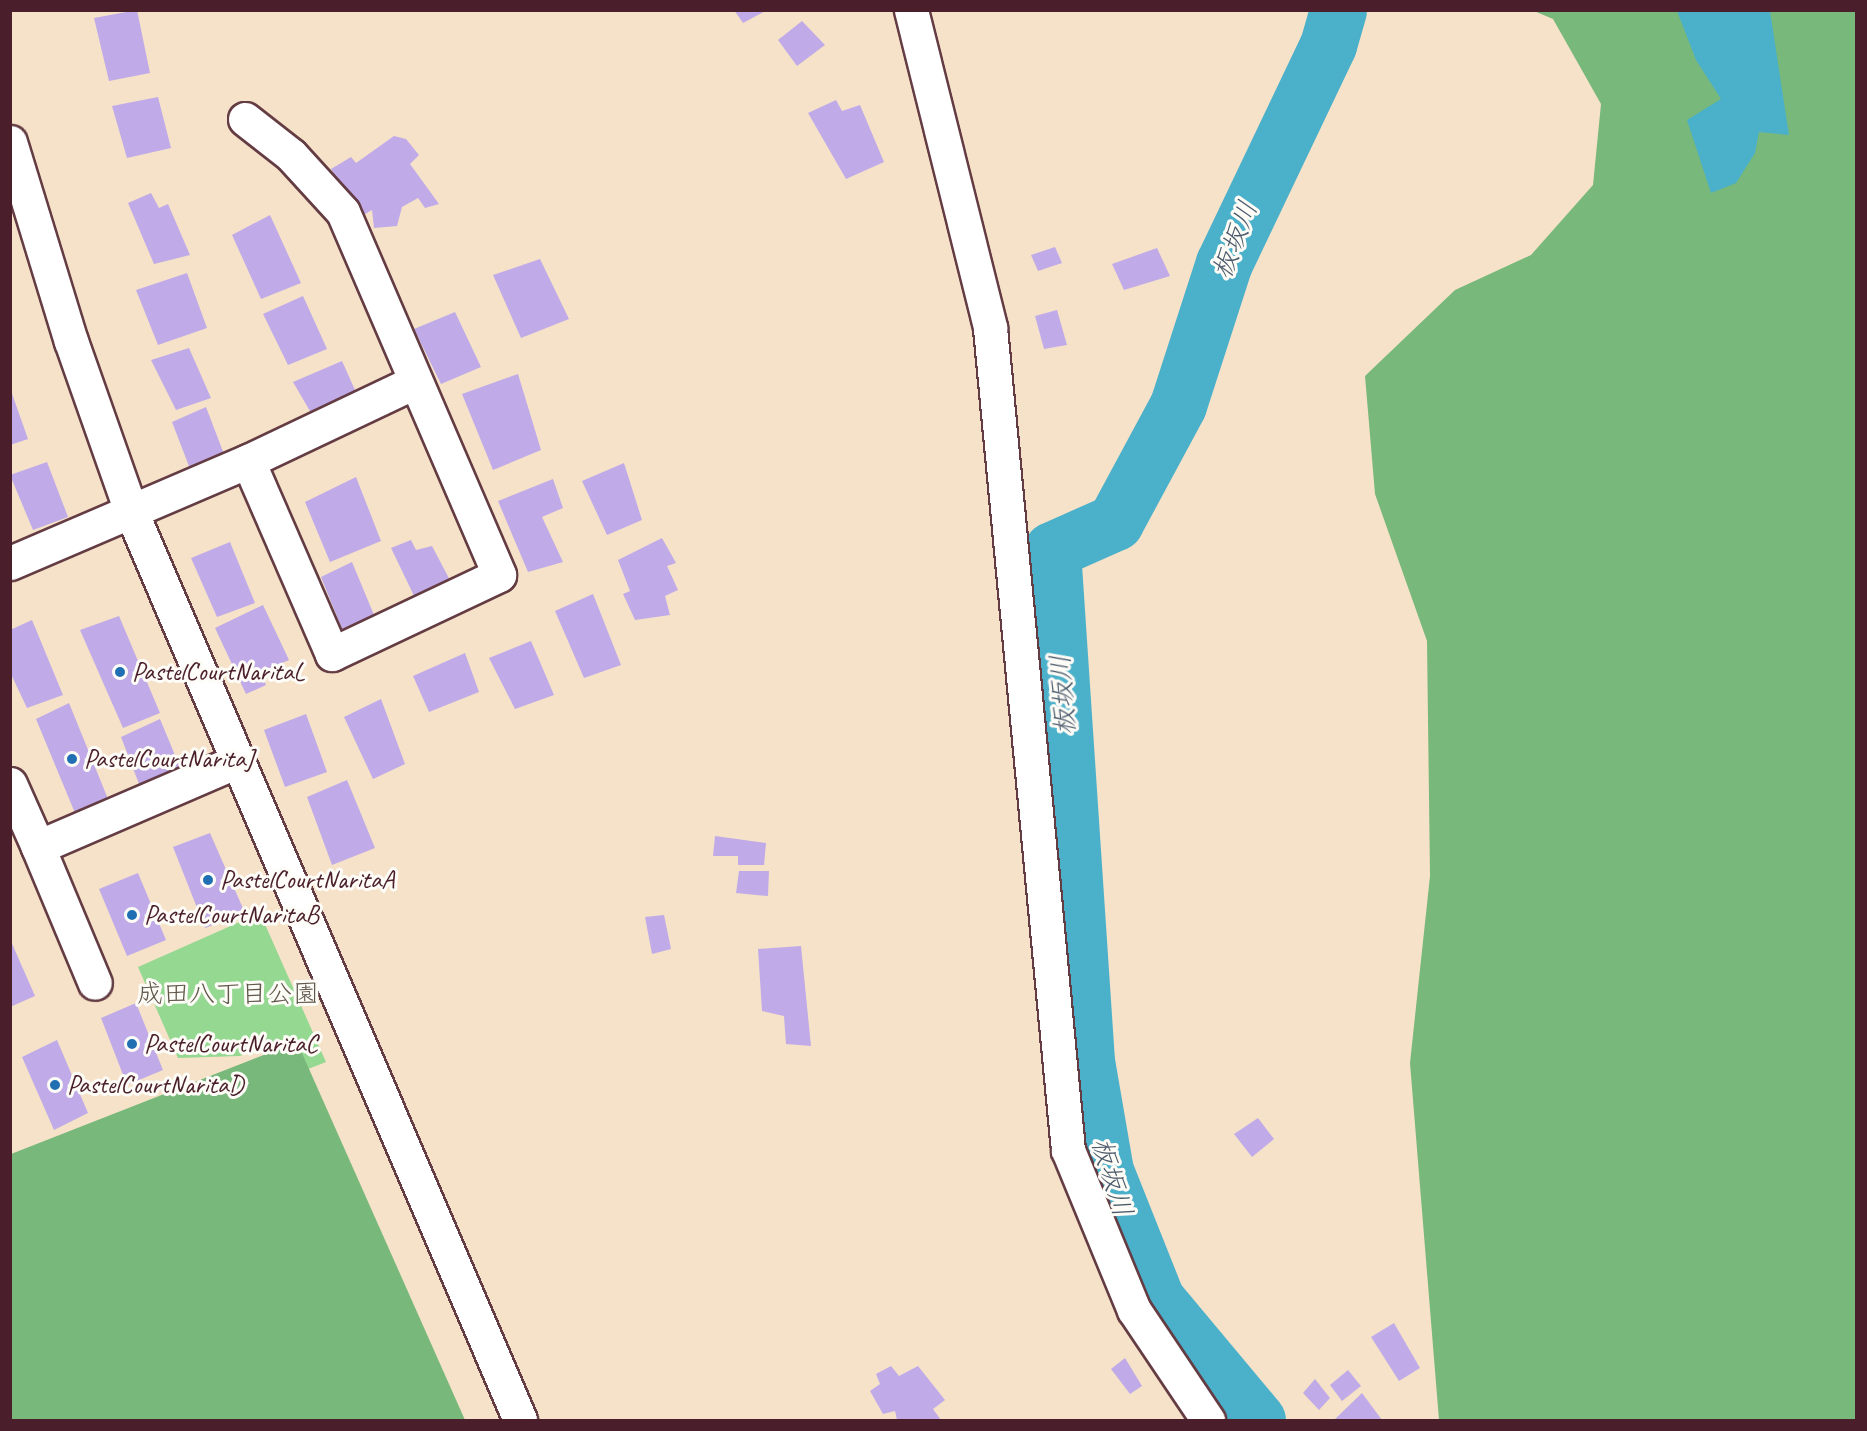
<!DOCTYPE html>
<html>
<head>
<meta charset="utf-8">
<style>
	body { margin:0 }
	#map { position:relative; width:1867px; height:1431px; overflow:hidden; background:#f5e2c9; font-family:Caveat,"Klee One",sans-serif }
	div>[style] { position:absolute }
	.green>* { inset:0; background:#95d891 }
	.forest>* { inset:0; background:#78b87b }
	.water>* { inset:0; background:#4bb0ca }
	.river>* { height:57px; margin:-28.5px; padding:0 28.5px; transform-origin:28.5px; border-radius:28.5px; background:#4bb0ca }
	.building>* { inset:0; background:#c0abe8 }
	.roads { filter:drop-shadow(2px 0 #643c43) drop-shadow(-2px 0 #643c43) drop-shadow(0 2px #643c43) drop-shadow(0 -2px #643c43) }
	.minor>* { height:33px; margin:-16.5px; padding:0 16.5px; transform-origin:16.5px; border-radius:16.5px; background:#fff }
	.dots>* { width:16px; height:16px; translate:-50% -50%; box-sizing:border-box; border:3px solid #fdfcf7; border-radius:50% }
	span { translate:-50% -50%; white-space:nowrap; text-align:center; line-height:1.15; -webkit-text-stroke:6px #fdfcf7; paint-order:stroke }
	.poi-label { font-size:26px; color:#4a1f2b }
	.left { translate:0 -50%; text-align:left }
	.park-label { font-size:26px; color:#60564a }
	.water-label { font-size:27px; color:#4a596b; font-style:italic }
	.frame { position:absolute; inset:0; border:12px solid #4a1f2b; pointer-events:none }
</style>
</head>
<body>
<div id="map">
	<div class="green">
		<div style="clip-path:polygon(260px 913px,326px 1062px,298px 1073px,276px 1071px,259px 1049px,240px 1056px,178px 1058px,138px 967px)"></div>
	</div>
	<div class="forest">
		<div style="clip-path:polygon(1534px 11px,1856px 11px,1856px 1420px,1439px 1420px,1410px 1063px,1430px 876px,1427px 641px,1375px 494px,1365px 376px,1455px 290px,1531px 255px,1593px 185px,1601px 104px,1553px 19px)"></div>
		<div style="clip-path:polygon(297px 1042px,465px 1420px,11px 1420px,11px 1154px)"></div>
	</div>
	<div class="water">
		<div style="clip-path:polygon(1677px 11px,1770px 11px,1789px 135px,1759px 132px,1755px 153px,1736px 183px,1711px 193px,1687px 120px,1721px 99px,1696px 60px)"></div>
	</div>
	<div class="river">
		<div style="left:1257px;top:1420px;width:158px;rotate:-129.9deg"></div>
		<div style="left:1156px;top:1299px;width:138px;rotate:-111.7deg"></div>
		<div style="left:1105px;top:1171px;width:112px;rotate:-99.8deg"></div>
		<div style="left:1086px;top:1061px;width:512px;rotate:-93.81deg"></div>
		<div style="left:1052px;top:550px;width:69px;rotate:-24deg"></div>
		<div style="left:1115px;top:522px;width:133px;rotate:-61.7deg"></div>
		<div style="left:1178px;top:405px;width:149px;rotate:-72.1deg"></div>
		<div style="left:1224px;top:263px;width:242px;rotate:-64.5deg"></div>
		<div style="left:1328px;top:45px;width:36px;rotate:-74deg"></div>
	</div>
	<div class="building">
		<div style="clip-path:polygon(137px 10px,150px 73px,109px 81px,94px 18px)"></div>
		<div style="clip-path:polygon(734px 10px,767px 10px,743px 23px)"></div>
		<div style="clip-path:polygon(802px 21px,825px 45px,797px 66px,778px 40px)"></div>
		<div style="clip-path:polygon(158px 97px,171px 148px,127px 158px,112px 106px)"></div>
		<div style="clip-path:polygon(836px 100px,842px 111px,860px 105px,884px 162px,846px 179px,808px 113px)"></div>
		<div style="clip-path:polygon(394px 136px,406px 139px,419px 155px,410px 164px,439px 204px,425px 208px,418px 198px,402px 207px,397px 226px,374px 228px,372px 210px,360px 217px,331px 169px,351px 157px,356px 163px)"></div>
		<div style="clip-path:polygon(151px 193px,159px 208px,168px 204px,190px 255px,154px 264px,128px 203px)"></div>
		<div style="clip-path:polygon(270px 215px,301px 283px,261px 299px,232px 235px)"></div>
		<div style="clip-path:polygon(1055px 247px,1062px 263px,1038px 271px,1031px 255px)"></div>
		<div style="clip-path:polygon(1157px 248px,1170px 276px,1124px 290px,1112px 264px)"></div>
		<div style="clip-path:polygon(540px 259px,569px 319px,521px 338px,493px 275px)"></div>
		<div style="clip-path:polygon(187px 273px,207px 328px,158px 345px,136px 290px)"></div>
		<div style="clip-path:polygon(303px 296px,327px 349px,288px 365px,263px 314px)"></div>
		<div style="clip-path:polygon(1057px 310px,1067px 345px,1044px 349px,1035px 316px)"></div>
		<div style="clip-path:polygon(455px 312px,481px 367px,441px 384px,414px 329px)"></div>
		<div style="clip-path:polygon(189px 348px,211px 398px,176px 410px,151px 360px)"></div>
		<div style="clip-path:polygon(342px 361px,359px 399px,314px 418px,293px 382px)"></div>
		<div style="clip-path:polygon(518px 374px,541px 450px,493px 470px,462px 394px)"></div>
		<div style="clip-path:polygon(10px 388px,28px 439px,10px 445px)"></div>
		<div style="clip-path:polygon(206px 407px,227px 462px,192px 474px,172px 422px)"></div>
		<div style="clip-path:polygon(47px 462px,68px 517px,33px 530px,10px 475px)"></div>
		<div style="clip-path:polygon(624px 463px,642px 520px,607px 535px,582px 481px)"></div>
		<div style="clip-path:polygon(356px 477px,381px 541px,330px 562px,305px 502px)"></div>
		<div style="clip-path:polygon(553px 479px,563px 508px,542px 517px,563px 562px,528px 572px,498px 501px)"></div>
		<div style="clip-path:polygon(662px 538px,676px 563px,667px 566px,678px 590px,665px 596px,670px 615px,635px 620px,623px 594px,630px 591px,618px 560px)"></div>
		<div style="clip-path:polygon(411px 540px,416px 550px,432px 546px,452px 584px,416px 600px,391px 548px)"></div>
		<div style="clip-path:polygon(230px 542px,255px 603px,217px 617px,191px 558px)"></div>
		<div style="clip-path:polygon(352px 562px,374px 615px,342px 629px,321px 577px)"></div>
		<div style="clip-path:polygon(593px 594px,621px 665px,584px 678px,555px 611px)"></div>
		<div style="clip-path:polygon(263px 605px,289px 660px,260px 672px,266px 685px,246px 694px,215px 628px)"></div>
		<div style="clip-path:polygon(119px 616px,160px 713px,123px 728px,80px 630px)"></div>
		<div style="clip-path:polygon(32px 620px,63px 695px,27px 708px,10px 672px,10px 630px)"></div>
		<div style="clip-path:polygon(531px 641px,554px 695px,515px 709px,489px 658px)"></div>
		<div style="clip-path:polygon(465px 653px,479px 692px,429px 712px,413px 676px)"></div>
		<div style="clip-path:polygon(381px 699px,405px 764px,373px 779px,344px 717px)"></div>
		<div style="clip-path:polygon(69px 703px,108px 799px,75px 813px,36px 719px)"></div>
		<div style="clip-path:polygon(306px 714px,327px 772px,285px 787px,264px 730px)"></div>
		<div style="clip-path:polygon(160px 719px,182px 772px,141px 789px,121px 737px)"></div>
		<div style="clip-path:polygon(347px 780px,375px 848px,332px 865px,307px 797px)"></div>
		<div style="clip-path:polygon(210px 833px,245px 913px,205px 928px,173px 847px)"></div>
		<div style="clip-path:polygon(715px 836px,766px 843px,764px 865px,738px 865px,738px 856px,713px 856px)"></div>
		<div style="clip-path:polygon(739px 871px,769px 871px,768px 896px,736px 893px)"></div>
		<div style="clip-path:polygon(138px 873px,166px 940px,127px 956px,99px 889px)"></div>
		<div style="clip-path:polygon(664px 915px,671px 949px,652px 954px,645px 917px)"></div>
		<div style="clip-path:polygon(10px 939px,35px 996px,10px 1007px)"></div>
		<div style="clip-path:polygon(801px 946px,811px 1046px,786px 1044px,784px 1016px,762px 1011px,758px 949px)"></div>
		<div style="clip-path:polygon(136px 1003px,163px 1070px,127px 1085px,101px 1018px)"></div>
		<div style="clip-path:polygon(57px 1040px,88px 1113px,54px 1130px,22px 1057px)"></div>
		<div style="clip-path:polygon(1258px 1118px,1274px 1139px,1252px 1157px,1234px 1134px)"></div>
		<div style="clip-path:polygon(1394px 1323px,1420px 1368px,1399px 1381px,1371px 1337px)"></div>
		<div style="clip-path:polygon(1125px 1358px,1142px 1386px,1130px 1394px,1111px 1369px)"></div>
		<div style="clip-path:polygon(891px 1366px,899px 1376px,918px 1366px,945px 1400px,933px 1409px,941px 1420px,897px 1420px,895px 1411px,883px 1414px,870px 1391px,880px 1384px,876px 1374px)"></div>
		<div style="clip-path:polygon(1348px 1370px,1361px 1386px,1342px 1401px,1330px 1385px)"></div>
		<div style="clip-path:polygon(1315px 1379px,1330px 1398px,1319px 1410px,1303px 1393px)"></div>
		<div style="clip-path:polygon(1362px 1393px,1382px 1420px,1334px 1420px)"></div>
	</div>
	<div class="roads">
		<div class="minor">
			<div style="left:911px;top:10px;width:328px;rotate:76deg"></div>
			<div style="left:990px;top:328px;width:826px;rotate:84.58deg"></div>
			<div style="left:1068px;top:1150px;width:173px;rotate:67.6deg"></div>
			<div style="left:1134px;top:1310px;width:133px;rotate:56.1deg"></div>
			<div style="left:245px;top:119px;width:58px;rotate:38deg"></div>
			<div style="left:291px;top:155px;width:77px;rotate:47.6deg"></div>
			<div style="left:343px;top:212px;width:395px;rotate:66.7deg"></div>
			<div style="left:499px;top:575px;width:185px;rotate:154.7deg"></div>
			<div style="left:332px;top:654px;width:210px;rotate:-113.5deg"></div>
			<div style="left:10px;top:142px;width:208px;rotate:73deg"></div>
			<div style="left:71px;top:341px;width:178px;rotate:70.6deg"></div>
			<div style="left:130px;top:509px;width:991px;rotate:66.82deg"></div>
			<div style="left:10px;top:563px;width:259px;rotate:-23.2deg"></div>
			<div style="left:248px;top:461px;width:184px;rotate:-25.4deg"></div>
			<div style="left:10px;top:784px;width:69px;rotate:66deg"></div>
			<div style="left:38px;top:847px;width:215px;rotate:-23.3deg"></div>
			<div style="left:38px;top:847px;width:147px;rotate:67.3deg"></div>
		</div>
	</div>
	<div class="dots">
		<div style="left:120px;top:672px;background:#1f6fb2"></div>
		<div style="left:72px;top:759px;background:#1f6fb2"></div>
		<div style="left:208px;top:880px;background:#1f6fb2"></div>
		<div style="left:132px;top:915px;background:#1f6fb2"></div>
		<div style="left:132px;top:1044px;background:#1f6fb2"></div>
		<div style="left:55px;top:1085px;background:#1f6fb2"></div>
	</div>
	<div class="poi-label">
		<span class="left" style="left:132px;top:672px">PastelCourtNaritaL</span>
		<span class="left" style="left:84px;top:759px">PastelCourtNaritaJ</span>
		<span class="left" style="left:220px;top:880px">PastelCourtNaritaA</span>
		<span class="left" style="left:144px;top:915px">PastelCourtNaritaB</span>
		<span class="left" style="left:144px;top:1044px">PastelCourtNaritaC</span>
		<span class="left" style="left:67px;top:1085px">PastelCourtNaritaD</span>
	</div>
	<div class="park-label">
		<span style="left:228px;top:994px">成田八丁目公園</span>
	</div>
	<div class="water-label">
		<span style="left:1235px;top:240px;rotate:-69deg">板坂川</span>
		<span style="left:1063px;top:695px;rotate:-94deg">板坂川</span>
		<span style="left:1112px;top:1177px;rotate:73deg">板坂川</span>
	</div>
	<div class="frame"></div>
</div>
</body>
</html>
